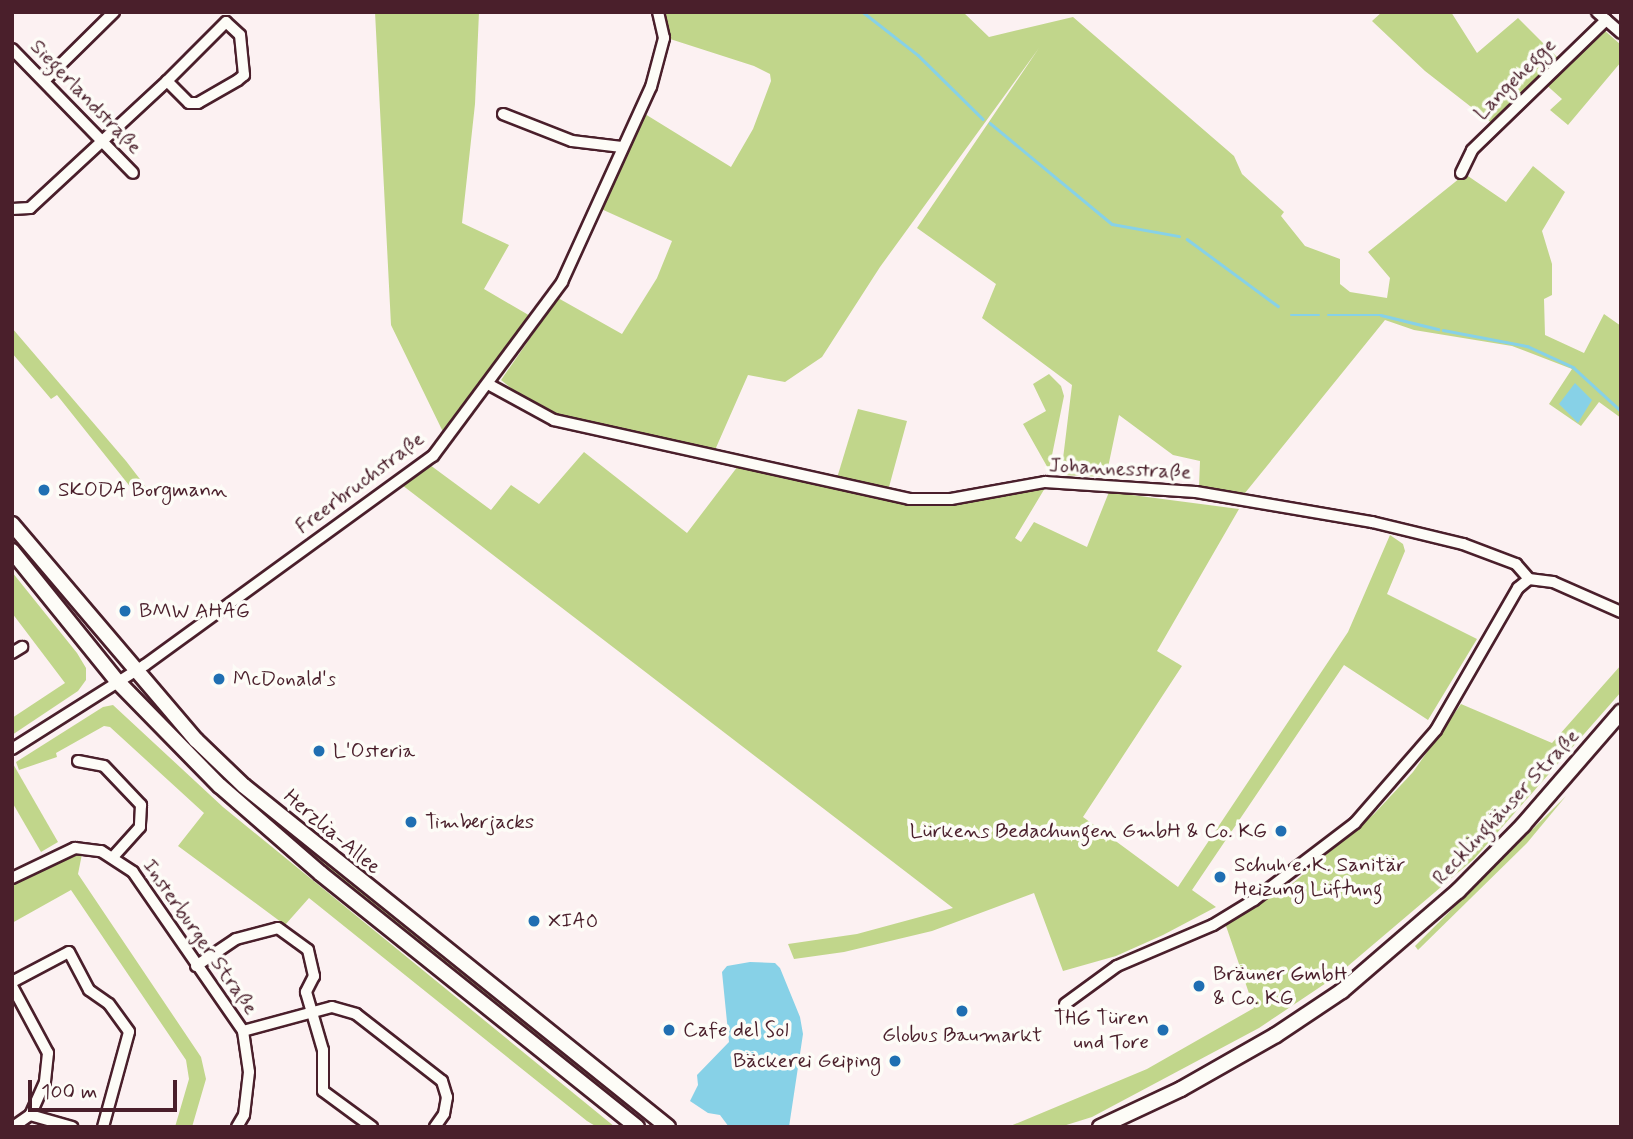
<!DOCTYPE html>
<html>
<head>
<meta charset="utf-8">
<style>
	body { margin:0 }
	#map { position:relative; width:1633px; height:1139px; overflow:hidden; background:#fcf1f2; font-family:Mynerve,sans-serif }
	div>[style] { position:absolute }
	.green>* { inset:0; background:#c1d68b }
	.water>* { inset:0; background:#87d1e7 }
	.stream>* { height:2.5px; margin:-1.25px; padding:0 1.25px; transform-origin:1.25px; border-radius:1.25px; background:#87d1e7 }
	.roads { filter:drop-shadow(2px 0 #4a1f2b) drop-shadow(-2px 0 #4a1f2b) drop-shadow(0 2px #4a1f2b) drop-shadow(0 -2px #4a1f2b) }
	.minor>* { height:10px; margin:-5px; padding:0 5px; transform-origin:5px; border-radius:5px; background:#fdfcf7 }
	.major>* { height:14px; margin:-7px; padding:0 7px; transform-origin:7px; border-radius:7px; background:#fdfcf7 }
	.dots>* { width:19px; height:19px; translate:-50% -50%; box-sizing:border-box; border:4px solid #fdfcf7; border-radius:50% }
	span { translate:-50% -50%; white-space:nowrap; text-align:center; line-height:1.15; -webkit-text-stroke:7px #fdfcf7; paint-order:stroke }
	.street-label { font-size:21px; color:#4a1f2b }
	.poi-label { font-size:21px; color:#4a1f2b }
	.left { translate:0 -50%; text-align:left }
	.right { translate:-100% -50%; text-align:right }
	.frame { position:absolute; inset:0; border:14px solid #4a1f2b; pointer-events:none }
	.scale { position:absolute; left:28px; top:1080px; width:149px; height:32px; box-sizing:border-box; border:4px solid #4a1f2b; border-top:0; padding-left:9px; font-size:21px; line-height:24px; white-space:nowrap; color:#4a1f2b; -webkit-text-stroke:5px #fdfcf7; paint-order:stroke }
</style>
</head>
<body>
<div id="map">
	<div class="green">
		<div style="clip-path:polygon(375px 12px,479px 12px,475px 104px,462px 223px,509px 245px,484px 289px,532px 317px,445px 436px,391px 325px)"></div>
		<div style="clip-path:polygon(663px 12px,963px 12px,989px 37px,1073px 17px,1234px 156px,1242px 174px,1284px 212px,1281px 216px,1305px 246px,1340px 259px,1340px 284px,1350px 292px,1387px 298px,1390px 278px,1368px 252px,1465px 174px,1506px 202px,1533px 166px,1565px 192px,1542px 231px,1552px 264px,1552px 295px,1544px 299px,1545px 335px,1584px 353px,1604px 314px,1621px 326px,1621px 418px,1599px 402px,1581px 426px,1549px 404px,1572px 369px,1512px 346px,1414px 330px,1385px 320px,1245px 493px,1199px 487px,1200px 461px,1173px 455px,1119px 415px,1106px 477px,1061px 475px,1072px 385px,982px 318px,996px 284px,917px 228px,1039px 48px,880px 267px,822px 357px,785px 382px,748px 375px,715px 450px,556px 413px,522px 397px,501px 380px,558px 298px,622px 334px,657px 278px,672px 241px,599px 208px,645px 114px,731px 167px,753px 129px,771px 81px,770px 74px,754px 66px,667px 38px)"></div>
		<div style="clip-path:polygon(1382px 12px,1451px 12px,1477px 53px,1518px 18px,1559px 59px,1493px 124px,1425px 71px,1372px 21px)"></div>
		<div style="clip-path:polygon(1603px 29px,1621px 45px,1621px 62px,1568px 125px,1550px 110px,1562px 99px,1543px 82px)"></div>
		<div style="clip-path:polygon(12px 328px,126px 461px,146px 487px,136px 494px,57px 395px,51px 399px,12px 353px)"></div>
		<div style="clip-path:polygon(1049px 374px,1061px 386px,1064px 396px,1049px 470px,1023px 424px,1046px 411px,1033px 384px)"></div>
		<div style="clip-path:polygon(858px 409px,907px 421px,889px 487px,837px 478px)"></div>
		<div style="clip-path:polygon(584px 452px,687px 533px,738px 466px,910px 503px,1045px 488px,1015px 538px,1021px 542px,1034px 522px,1087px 547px,1109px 492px,1239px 509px,1157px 651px,1182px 666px,1083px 817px,1178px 887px,1348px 632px,1390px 535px,1403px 544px,1405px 551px,1387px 594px,1477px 639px,1428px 720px,1344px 665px,1192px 890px,1216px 907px,1163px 935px,1116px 956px,1063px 971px,1034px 893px,932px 931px,844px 952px,794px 959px,788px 944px,857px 934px,953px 908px,402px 485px,430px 465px,491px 510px,511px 485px,539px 504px)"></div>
		<div style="clip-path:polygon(12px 572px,77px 653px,86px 668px,86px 680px,78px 691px,12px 735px,12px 718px,65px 683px,12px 613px)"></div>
		<div style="clip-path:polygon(1621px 665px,1621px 692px,1614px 700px,1474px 859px,1335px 977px,1259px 1028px,1092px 1117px,1060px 1127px,1008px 1127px,1147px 1069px,1254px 1008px,1225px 923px,1293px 883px,1374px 814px,1413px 772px,1461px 704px,1552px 743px)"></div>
		<div style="clip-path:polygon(113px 705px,223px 807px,615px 1127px,597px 1127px,587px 1121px,309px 898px,285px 925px,178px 846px,204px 813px,110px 727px,104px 726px,56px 753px,57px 757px,19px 770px,16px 762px,103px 707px)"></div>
		<div style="clip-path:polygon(12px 762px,58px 842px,41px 852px,12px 802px)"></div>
		<div style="clip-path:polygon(227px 780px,338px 873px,656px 1127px,587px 1079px,334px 877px)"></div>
		<div style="clip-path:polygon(1566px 796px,1527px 843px,1418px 950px,1415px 946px)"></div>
		<div style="clip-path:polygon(82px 854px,78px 874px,201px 1057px,206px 1079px,192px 1127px,175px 1127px,189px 1079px,186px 1060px,71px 890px,12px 923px,12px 886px,55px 862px)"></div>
	</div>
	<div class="water">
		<div style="clip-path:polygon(1575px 383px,1592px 400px,1578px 423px,1559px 404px)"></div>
		<div style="clip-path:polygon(750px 962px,775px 963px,780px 968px,800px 1017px,803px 1034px,789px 1127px,729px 1127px,720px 1115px,708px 1113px,690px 1101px,698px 1085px,697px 1075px,729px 1042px,722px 972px,727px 966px)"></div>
	</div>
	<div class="stream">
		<div style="left:863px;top:12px;width:70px;rotate:38deg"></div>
		<div style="left:918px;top:55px;width:91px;rotate:44.6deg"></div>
		<div style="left:990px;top:123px;width:158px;rotate:39.6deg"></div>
		<div style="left:1112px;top:224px;width:68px;rotate:10.2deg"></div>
		<div style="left:1187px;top:239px;width:113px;rotate:36.4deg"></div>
		<div style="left:1291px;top:315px;width:28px"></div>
		<div style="left:1328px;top:315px;width:53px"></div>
		<div style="left:1381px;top:315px;width:59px;rotate:13.8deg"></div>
		<div style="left:1443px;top:330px;width:86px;rotate:10.8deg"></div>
		<div style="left:1527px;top:346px;width:51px;rotate:24.5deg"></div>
		<div style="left:1573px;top:367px;width:65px;rotate:42.5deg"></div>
	</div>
	<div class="roads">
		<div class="minor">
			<div style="left:1597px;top:12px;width:32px;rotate:41deg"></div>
			<div style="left:12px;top:49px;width:173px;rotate:45.7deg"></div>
			<div style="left:45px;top:80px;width:97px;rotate:-44.6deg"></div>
			<div style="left:503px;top:114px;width:74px;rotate:21.4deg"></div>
			<div style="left:572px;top:141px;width:50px;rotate:6.8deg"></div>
			<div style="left:1461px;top:173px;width:25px;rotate:-64deg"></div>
			<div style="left:1472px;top:150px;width:187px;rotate:-44.1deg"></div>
			<div style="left:12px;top:209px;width:18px;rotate:-3deg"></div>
			<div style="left:30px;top:208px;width:187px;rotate:-42.8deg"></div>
			<div style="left:167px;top:81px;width:31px;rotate:45deg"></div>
			<div style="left:189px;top:103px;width:9px"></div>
			<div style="left:198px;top:103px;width:46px;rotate:-29.9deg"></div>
			<div style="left:238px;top:80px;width:8px;rotate:-40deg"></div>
			<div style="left:244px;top:75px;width:40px;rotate:-95.7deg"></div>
			<div style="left:240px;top:35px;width:19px;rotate:-137deg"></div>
			<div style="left:226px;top:22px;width:83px;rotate:135deg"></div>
			<div style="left:488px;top:384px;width:75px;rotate:28.6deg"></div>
			<div style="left:554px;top:420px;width:364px;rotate:12.5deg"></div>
			<div style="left:909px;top:499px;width:42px"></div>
			<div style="left:951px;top:499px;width:96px;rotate:-10.3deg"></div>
			<div style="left:1045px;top:482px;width:151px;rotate:3.8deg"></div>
			<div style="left:1196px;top:492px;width:179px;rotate:9.7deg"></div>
			<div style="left:1372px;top:522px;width:94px;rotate:13.6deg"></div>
			<div style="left:1463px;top:544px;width:57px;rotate:20.7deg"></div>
			<div style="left:1516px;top:564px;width:20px;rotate:49deg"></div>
			<div style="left:1529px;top:579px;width:24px;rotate:7deg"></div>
			<div style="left:1553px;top:582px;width:74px;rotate:23.8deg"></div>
			<div style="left:12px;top:653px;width:12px;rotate:-31deg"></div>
			<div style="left:12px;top:749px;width:157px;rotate:-32.3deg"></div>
			<div style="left:145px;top:665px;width:356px;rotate:-36deg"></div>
			<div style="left:433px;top:456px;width:217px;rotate:-53.4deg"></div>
			<div style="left:562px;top:282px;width:214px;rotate:-65.5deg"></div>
			<div style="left:651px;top:87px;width:51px;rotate:-75.1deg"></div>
			<div style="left:664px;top:38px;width:27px;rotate:-103deg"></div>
			<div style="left:78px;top:761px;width:26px;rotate:11deg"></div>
			<div style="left:104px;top:766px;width:54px;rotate:46.5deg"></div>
			<div style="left:141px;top:805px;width:22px;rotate:93deg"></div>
			<div style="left:140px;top:827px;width:39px;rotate:132deg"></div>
			<div style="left:12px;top:878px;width:70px;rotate:-25.5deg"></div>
			<div style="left:75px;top:848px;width:26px;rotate:7deg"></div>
			<div style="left:101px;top:851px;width:38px;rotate:33deg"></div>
			<div style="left:133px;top:872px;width:193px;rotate:55.3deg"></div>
			<div style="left:243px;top:1031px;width:41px;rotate:81.7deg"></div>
			<div style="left:249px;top:1072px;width:43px;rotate:96.6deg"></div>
			<div style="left:244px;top:1115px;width:14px;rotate:120deg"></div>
			<div style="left:196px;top:966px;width:48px;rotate:-34deg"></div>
			<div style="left:236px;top:939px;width:43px;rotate:-14.7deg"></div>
			<div style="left:278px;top:928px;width:37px;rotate:36deg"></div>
			<div style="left:308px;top:950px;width:27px;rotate:77deg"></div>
			<div style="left:314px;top:976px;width:18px;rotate:117deg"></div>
			<div style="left:306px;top:992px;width:60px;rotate:73.7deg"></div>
			<div style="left:323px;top:1050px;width:41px;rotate:90deg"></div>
			<div style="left:323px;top:1091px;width:61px;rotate:36.3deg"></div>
			<div style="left:12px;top:982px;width:64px;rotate:-27.8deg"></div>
			<div style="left:69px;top:952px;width:43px;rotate:62.2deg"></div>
			<div style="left:89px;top:990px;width:24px;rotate:35deg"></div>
			<div style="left:109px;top:1004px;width:34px;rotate:54deg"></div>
			<div style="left:129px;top:1032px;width:98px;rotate:105.3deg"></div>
			<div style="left:12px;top:986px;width:76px;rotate:61.8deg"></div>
			<div style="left:48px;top:1053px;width:29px;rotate:96deg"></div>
			<div style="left:45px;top:1082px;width:36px;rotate:114deg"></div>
			<div style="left:30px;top:1115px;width:21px;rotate:145deg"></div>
			<div style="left:1065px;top:1004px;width:64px;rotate:-36.2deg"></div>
			<div style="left:1117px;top:966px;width:104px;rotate:-23.1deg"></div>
			<div style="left:1213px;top:925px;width:48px;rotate:-31.4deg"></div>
			<div style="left:1254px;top:900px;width:127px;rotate:-37.3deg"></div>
			<div style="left:1355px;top:823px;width:123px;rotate:-48.9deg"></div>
			<div style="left:1436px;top:730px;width:164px;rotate:-60deg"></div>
			<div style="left:1518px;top:588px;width:14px;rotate:-39deg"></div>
			<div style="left:243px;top:1031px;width:92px;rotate:-15.1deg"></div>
			<div style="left:332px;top:1007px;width:25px;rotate:16deg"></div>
			<div style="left:356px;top:1014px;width:109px;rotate:37.9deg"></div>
			<div style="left:442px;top:1081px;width:17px;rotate:73deg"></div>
			<div style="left:447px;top:1097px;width:17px;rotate:100deg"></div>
			<div style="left:444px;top:1114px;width:16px;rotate:125deg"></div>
			<div style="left:30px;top:1115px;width:44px;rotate:15.9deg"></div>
		</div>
		<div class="major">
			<div style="left:12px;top:524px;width:284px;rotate:49.6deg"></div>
			<div style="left:196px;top:740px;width:66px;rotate:43.8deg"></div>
			<div style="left:244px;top:786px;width:544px;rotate:38.81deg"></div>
			<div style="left:12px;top:551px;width:167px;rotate:51.1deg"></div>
			<div style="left:117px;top:681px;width:147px;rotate:45.6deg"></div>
			<div style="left:220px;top:786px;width:133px;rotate:41deg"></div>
			<div style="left:320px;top:873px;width:406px;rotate:38.7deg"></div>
			<div style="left:1100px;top:1127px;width:89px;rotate:-25.1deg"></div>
			<div style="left:1181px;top:1089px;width:109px;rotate:-29.6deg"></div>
			<div style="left:1276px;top:1035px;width:79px;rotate:-33.7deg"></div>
			<div style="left:1342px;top:991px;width:153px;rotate:-40.8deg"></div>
			<div style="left:1458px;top:891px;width:93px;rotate:-45.4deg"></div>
			<div style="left:1523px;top:825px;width:150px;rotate:-49.1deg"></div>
		</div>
	</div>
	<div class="dots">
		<div style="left:44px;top:490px;background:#1f6fb2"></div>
		<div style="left:125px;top:611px;background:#1f6fb2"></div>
		<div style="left:219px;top:679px;background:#1f6fb2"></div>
		<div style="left:319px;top:751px;background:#1f6fb2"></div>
		<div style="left:411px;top:822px;background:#1f6fb2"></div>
		<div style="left:1281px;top:831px;background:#1f6fb2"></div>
		<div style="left:1220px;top:877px;background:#1f6fb2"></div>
		<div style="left:534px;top:921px;background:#1f6fb2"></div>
		<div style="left:1199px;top:986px;background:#1f6fb2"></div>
		<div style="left:962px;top:1011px;background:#1f6fb2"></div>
		<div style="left:669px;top:1030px;background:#1f6fb2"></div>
		<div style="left:1163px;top:1030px;background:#1f6fb2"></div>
		<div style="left:895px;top:1061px;background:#1f6fb2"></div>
	</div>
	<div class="street-label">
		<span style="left:1515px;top:79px;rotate:-45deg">Langehegge</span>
		<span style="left:86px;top:97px;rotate:46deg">Siegerlandstraße</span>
		<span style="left:1120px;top:469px;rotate:3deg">Johannesstraße</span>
		<span style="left:360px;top:483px;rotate:-37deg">Freerbruchstraße</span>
		<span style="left:1506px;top:807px;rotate:-47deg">Recklinghäuser Straße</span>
		<span style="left:332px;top:832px;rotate:40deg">Herzlia-Allee</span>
		<span style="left:200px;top:937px;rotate:55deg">Insterburger Straße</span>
	</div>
	<div class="poi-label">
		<span class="left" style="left:58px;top:490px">SKODA Borgmann</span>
		<span class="left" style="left:139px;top:611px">BMW AHAG</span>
		<span class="left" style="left:233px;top:679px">McDonald's</span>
		<span class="left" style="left:333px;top:751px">L'Osteria</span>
		<span class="left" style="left:425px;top:822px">Timberjacks</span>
		<span class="right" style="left:1267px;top:831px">Lürkens Bedachungen GmbH &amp; Co. KG</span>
		<span class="left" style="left:1234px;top:877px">Schuh e. K. Sanitär<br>Heizung Lüftung</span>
		<span class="left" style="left:548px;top:921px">XIAO</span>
		<span class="left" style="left:1213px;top:986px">Bräuner GmbH<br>&amp; Co. KG</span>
		<span class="right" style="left:1149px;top:1030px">THG Türen<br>und Tore</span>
		<span class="left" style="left:683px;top:1030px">Cafe del Sol</span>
		<span style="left:962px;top:1035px">Globus Baumarkt</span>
		<span class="right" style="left:881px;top:1061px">Bäckerei Geiping</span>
	</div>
	<div class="frame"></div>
	<div class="scale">100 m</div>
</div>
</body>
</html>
